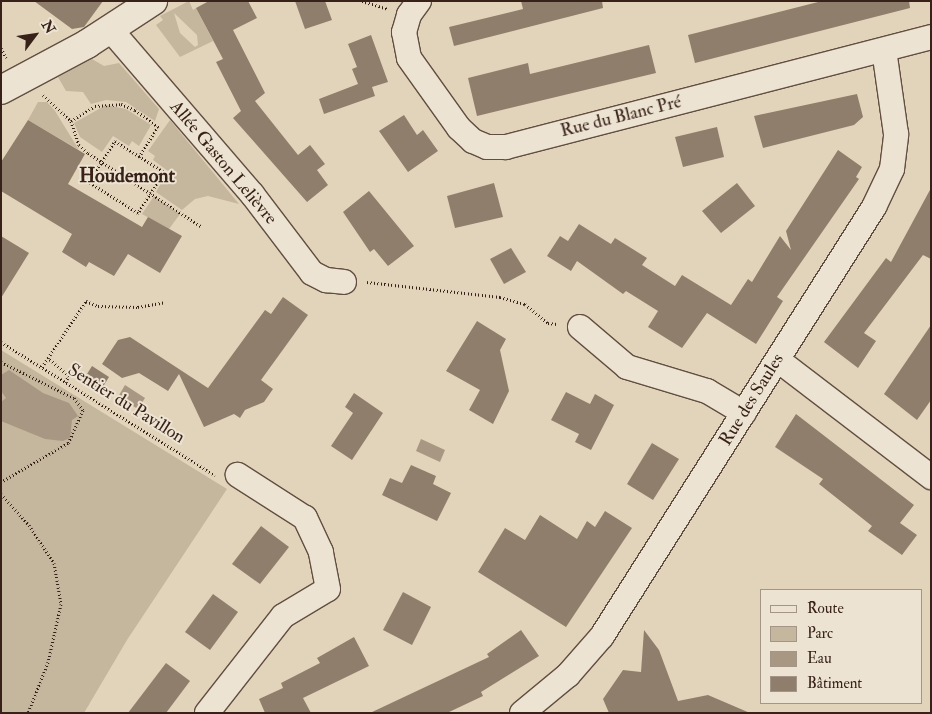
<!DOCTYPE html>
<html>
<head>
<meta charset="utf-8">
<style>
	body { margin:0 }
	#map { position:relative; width:932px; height:714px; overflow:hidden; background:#e2d4ba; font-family:"IM FELL Double Pica",serif }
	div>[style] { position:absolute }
	.green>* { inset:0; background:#c5b69e }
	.water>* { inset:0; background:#a89783 }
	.building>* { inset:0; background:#907e6c }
	.path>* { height:3px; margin-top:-1.5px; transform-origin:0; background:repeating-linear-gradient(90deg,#382118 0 1px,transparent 0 3.5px) }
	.roads { filter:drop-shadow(1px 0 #624e40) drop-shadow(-1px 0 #624e40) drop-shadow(0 1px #624e40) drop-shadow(0 -1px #624e40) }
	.street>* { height:24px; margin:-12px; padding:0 12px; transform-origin:12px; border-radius:12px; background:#ece3d2 }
	.secondary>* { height:28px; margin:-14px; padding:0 14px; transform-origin:14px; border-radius:14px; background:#ece3d2 }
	span { translate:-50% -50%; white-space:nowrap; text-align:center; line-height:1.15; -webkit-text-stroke:4px #ece3d2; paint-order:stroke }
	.street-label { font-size:18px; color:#382118 }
	.quarter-label { font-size:20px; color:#382118; font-weight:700 }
	.frame { position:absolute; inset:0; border:2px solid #382118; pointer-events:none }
	.legend { position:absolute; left:760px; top:589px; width:162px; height:115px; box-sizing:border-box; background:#ece3d2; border:1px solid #a49588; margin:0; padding:6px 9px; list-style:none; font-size:15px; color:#382118 }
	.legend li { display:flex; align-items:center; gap:10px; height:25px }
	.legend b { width:25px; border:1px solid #a49588 }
	.north { position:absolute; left:10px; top:10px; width:50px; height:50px; -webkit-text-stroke:4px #ece3d2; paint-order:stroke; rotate:59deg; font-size:14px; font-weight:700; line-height:20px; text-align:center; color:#382118 }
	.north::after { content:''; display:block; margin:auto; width:18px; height:22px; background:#382118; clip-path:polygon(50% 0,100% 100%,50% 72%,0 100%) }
</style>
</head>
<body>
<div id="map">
	<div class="green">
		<div style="clip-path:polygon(evenodd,189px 1px,193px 10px,196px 8px,213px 41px,180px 57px,156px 25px,163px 20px,160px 16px,189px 1px,174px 13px,197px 35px,198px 45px,195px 47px,180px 33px,174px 13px)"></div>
		<div style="clip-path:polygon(92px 59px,104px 66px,119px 63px,159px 109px,155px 121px,126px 102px,106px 100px,91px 104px,83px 92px,66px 91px,58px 77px)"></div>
		<div style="clip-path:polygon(38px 102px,47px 102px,55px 111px,79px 150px,28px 120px)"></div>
		<div style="clip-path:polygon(106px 105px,126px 109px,151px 125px,139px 146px,132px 141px,129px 146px,113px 136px,102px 152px,80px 137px,74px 123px)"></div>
		<div style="clip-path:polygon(170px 120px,239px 204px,208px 196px,195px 199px,182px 210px,156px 192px,168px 171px,153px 160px,155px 156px,148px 151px)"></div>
		<div style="clip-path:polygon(154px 196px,180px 214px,169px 229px,142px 214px)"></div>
		<div style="clip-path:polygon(1px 350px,227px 489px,127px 640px,84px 713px,1px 713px)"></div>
	</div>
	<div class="water">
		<div style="clip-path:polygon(9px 370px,43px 393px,69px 403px,78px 416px,72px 420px,70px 438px,63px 441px,45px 439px,1px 421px,1px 402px,6px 398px,1px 391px,1px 375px)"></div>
		<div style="clip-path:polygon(125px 385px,145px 398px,138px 409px,118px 397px)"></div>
		<div style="clip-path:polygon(421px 439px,445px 450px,440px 462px,416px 451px)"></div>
	</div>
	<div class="building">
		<div style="clip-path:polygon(34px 1px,103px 1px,84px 27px,72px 29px)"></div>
		<div style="clip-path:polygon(209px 1px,248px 1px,257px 18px,233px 30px,265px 93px,255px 101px,298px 155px,310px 145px,325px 164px,317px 170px,328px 185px,307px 202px,233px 118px,241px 111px,216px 62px,223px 59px,196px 8px)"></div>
		<div style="clip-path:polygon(295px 1px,325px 1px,332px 20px,305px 29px)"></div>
		<div style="clip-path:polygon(521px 1px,602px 1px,603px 8px,454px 46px,449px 27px,523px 9px)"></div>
		<div style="clip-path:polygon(822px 1px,909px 1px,910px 8px,695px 63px,688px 35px)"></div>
		<div style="clip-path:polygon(371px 35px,388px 82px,372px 87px,375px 96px,324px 114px,319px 99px,358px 84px,352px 69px,357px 67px,348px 44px)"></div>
		<div style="clip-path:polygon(649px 45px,656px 73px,477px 116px,468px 78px,528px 63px,530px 74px)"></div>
		<div style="clip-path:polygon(857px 94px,863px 117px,854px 125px,763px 148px,754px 116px)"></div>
		<div style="clip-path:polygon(404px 115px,417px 135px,423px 130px,438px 151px,408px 172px,379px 131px)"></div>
		<div style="clip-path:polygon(28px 120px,85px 154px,68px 184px,142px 227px,148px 217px,182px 236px,160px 273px,128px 254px,114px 276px,89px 262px,86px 267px,62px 252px,72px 234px,1px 191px,1px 162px)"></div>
		<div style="clip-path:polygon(717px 127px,724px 157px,683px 167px,675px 137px)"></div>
		<div style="clip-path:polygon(838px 150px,862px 167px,856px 177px,859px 179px,777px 297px,783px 301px,756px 344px,707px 313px,682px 348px,648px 327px,658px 311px,626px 291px,623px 294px,577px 261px,571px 271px,547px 256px,560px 236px,568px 241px,579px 224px,611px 244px,615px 238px,647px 258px,642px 265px,675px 286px,682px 275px,731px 305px,748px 279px,752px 282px,780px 236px,791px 250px,786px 231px)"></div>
		<div style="clip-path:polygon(494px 183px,503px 217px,455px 228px,447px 196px)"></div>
		<div style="clip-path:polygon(737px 183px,755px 206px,721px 233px,702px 211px)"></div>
		<div style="clip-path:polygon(931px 188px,931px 259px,923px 255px,864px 333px,876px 341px,858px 368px,824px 342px,886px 258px,891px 262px)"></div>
		<div style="clip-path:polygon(369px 191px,414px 246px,388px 266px,374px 249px,370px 252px,343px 212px)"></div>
		<div style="clip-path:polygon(1px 236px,29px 253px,1px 298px)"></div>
		<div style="clip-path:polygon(511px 248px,526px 272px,504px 284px,490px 259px)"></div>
		<div style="clip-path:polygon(283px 297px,308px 315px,261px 380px,273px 389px,264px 402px,245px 410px,240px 418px,234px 414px,204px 427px,179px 374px,168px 391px,139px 373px,122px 378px,102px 364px,118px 340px,130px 337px,208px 388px,265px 310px,271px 314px)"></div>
		<div style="clip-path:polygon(477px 321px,506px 339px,500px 350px,509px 391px,493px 424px,469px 410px,480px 390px,446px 371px)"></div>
		<div style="clip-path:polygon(931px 325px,931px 400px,917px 420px,884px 394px)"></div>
		<div style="clip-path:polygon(92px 366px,109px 377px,99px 393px,82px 382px)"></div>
		<div style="clip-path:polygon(566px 392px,590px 404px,595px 394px,614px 405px,591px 450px,575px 442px,579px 434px,551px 420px)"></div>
		<div style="clip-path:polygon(354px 393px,383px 413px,352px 460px,331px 446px,353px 413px,345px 407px)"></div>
		<div style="clip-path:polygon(796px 414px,914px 505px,900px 523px,917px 535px,902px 555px,868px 531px,872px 526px,819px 484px,823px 479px,775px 447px)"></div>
		<div style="clip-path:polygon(652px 443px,679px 459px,653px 500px,627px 484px)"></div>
		<div style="clip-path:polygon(411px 465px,436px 476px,433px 484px,451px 493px,437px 521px,382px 495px,390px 478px,402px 483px)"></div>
		<div style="clip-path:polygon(605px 511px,632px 528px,566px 627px,478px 572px,505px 528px,525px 540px,540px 515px,577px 539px,587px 521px,595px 527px)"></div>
		<div style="clip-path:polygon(261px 526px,289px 547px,260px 584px,232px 564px)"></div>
		<div style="clip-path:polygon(403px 592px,431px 607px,412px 645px,383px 630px)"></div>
		<div style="clip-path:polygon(213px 594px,238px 612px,210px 650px,185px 632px)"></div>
		<div style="clip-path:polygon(521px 630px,539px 656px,481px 692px,483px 696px,447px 713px,370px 713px,489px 657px,487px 654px)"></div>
		<div style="clip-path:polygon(644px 630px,659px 650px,678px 701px,708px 695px,750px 713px,609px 713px,603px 699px,623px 670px,641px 672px)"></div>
		<div style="clip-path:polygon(354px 637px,369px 666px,303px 698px,311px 713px,265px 713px,259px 699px,283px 688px,281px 683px,320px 663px,317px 658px)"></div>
		<div style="clip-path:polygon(166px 663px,190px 681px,166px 713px,128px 713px)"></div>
	</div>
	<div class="path">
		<div style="left:362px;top:1px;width:27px;rotate:17deg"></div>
		<div style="left:1px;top:48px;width:11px;rotate:63deg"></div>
		<div style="left:43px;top:95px;width:38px;rotate:43deg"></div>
		<div style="left:71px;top:121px;width:25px;rotate:72deg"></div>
		<div style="left:79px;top:145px;width:12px;rotate:42deg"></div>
		<div style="left:88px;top:153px;width:136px;rotate:33deg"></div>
		<div style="left:71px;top:121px;width:28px;rotate:-32deg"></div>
		<div style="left:95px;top:106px;width:26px;rotate:-4deg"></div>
		<div style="left:121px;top:104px;width:15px;rotate:23deg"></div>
		<div style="left:135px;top:110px;width:29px;rotate:36deg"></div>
		<div style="left:115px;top:141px;width:58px;rotate:32.3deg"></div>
		<div style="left:164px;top:172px;width:49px;rotate:122.4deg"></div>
		<div style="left:138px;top:213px;width:58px;rotate:-147.7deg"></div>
		<div style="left:89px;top:182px;width:49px;rotate:-57.6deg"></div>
		<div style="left:139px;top:157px;width:36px;rotate:-58deg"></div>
		<div style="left:367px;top:282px;width:134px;rotate:6.4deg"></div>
		<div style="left:500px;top:297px;width:26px;rotate:16deg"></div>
		<div style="left:525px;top:304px;width:30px;rotate:40deg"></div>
		<div style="left:548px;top:323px;width:9px;rotate:6deg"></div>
		<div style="left:1px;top:342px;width:252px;rotate:31.9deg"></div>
		<div style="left:1px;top:362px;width:81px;rotate:26.3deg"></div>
		<div style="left:74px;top:398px;width:15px;rotate:53deg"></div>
		<div style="left:83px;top:410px;width:36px;rotate:114deg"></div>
		<div style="left:68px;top:443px;width:78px;rotate:149.8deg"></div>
		<div style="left:42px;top:367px;width:11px;rotate:-56deg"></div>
		<div style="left:65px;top:382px;width:7px;rotate:-56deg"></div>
		<div style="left:69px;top:376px;width:28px;rotate:-139deg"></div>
		<div style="left:48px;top:358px;width:69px;rotate:-56.3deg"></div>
		<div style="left:86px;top:301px;width:13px;rotate:23deg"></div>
		<div style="left:98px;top:306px;width:40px;rotate:1.4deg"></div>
		<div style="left:138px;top:307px;width:27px;rotate:-10deg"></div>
		<div style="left:1px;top:494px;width:42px;rotate:47.9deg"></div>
		<div style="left:29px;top:525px;width:45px;rotate:56.7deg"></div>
		<div style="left:54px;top:563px;width:42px;rotate:80.3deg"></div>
		<div style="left:61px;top:604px;width:59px;rotate:102.6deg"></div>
		<div style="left:48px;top:662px;width:55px;rotate:111.4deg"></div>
	</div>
	<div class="roads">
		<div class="street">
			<div style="left:419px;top:1px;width:17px;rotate:126deg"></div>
			<div style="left:409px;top:15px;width:18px;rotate:106deg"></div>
			<div style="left:404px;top:32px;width:26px;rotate:79deg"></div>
			<div style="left:409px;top:58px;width:86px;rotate:54.5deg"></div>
			<div style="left:459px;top:128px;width:19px;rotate:43deg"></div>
			<div style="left:473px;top:141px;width:15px;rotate:23deg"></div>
			<div style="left:487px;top:147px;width:19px"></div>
			<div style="left:506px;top:147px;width:439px;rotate:-14.5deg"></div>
			<div style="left:110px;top:29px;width:218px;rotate:49.3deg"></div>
			<div style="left:252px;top:194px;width:99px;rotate:52.8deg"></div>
			<div style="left:312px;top:273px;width:16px;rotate:27deg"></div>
			<div style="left:326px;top:280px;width:18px;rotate:6deg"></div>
			<div style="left:580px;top:327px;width:62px;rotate:40.4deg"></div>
			<div style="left:627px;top:367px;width:84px;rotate:16.7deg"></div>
			<div style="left:707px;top:391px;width:43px;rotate:30.7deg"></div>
			<div style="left:778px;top:360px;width:193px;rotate:37.4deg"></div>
			<div style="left:207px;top:713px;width:123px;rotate:-51.9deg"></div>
			<div style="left:283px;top:616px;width:52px;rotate:-31deg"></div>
			<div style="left:328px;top:589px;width:38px;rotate:-101deg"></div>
			<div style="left:321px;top:552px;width:38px;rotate:-115deg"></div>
			<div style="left:305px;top:518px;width:80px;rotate:-147.3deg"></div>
			<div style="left:522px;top:713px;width:60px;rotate:-39.6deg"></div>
			<div style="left:568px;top:675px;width:52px;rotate:-48.9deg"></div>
			<div style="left:602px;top:636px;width:508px;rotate:-57.62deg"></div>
			<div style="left:874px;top:207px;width:42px;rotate:-64.7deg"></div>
			<div style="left:892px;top:169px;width:35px;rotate:-83deg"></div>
			<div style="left:896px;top:134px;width:85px;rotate:-98.1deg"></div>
		</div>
		<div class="secondary">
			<div style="left:1px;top:90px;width:98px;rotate:-28.1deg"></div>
			<div style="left:87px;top:44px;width:79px;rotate:-33.1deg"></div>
		</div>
	</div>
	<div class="street-label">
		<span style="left:621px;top:117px;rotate:-14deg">Rue du Blanc Pré</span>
		<span style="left:223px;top:163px;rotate:50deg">Allée Gaston Lelièvre</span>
		<span style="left:752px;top:400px;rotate:-58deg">Rue des Saules</span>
		<span style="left:126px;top:404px;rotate:32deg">Sentier du Pavillon</span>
	</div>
	<div class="quarter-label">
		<span style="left:127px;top:175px">Houdemont</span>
	</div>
	<div class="frame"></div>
	<ul class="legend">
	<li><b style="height:6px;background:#ece3d2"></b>Route</li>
	<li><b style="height:14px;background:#c5b69e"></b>Parc</li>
	<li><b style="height:14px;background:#a89783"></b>Eau</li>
	<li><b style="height:14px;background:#907e6c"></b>Bâtiment</li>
	</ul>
	<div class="north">N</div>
</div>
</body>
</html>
